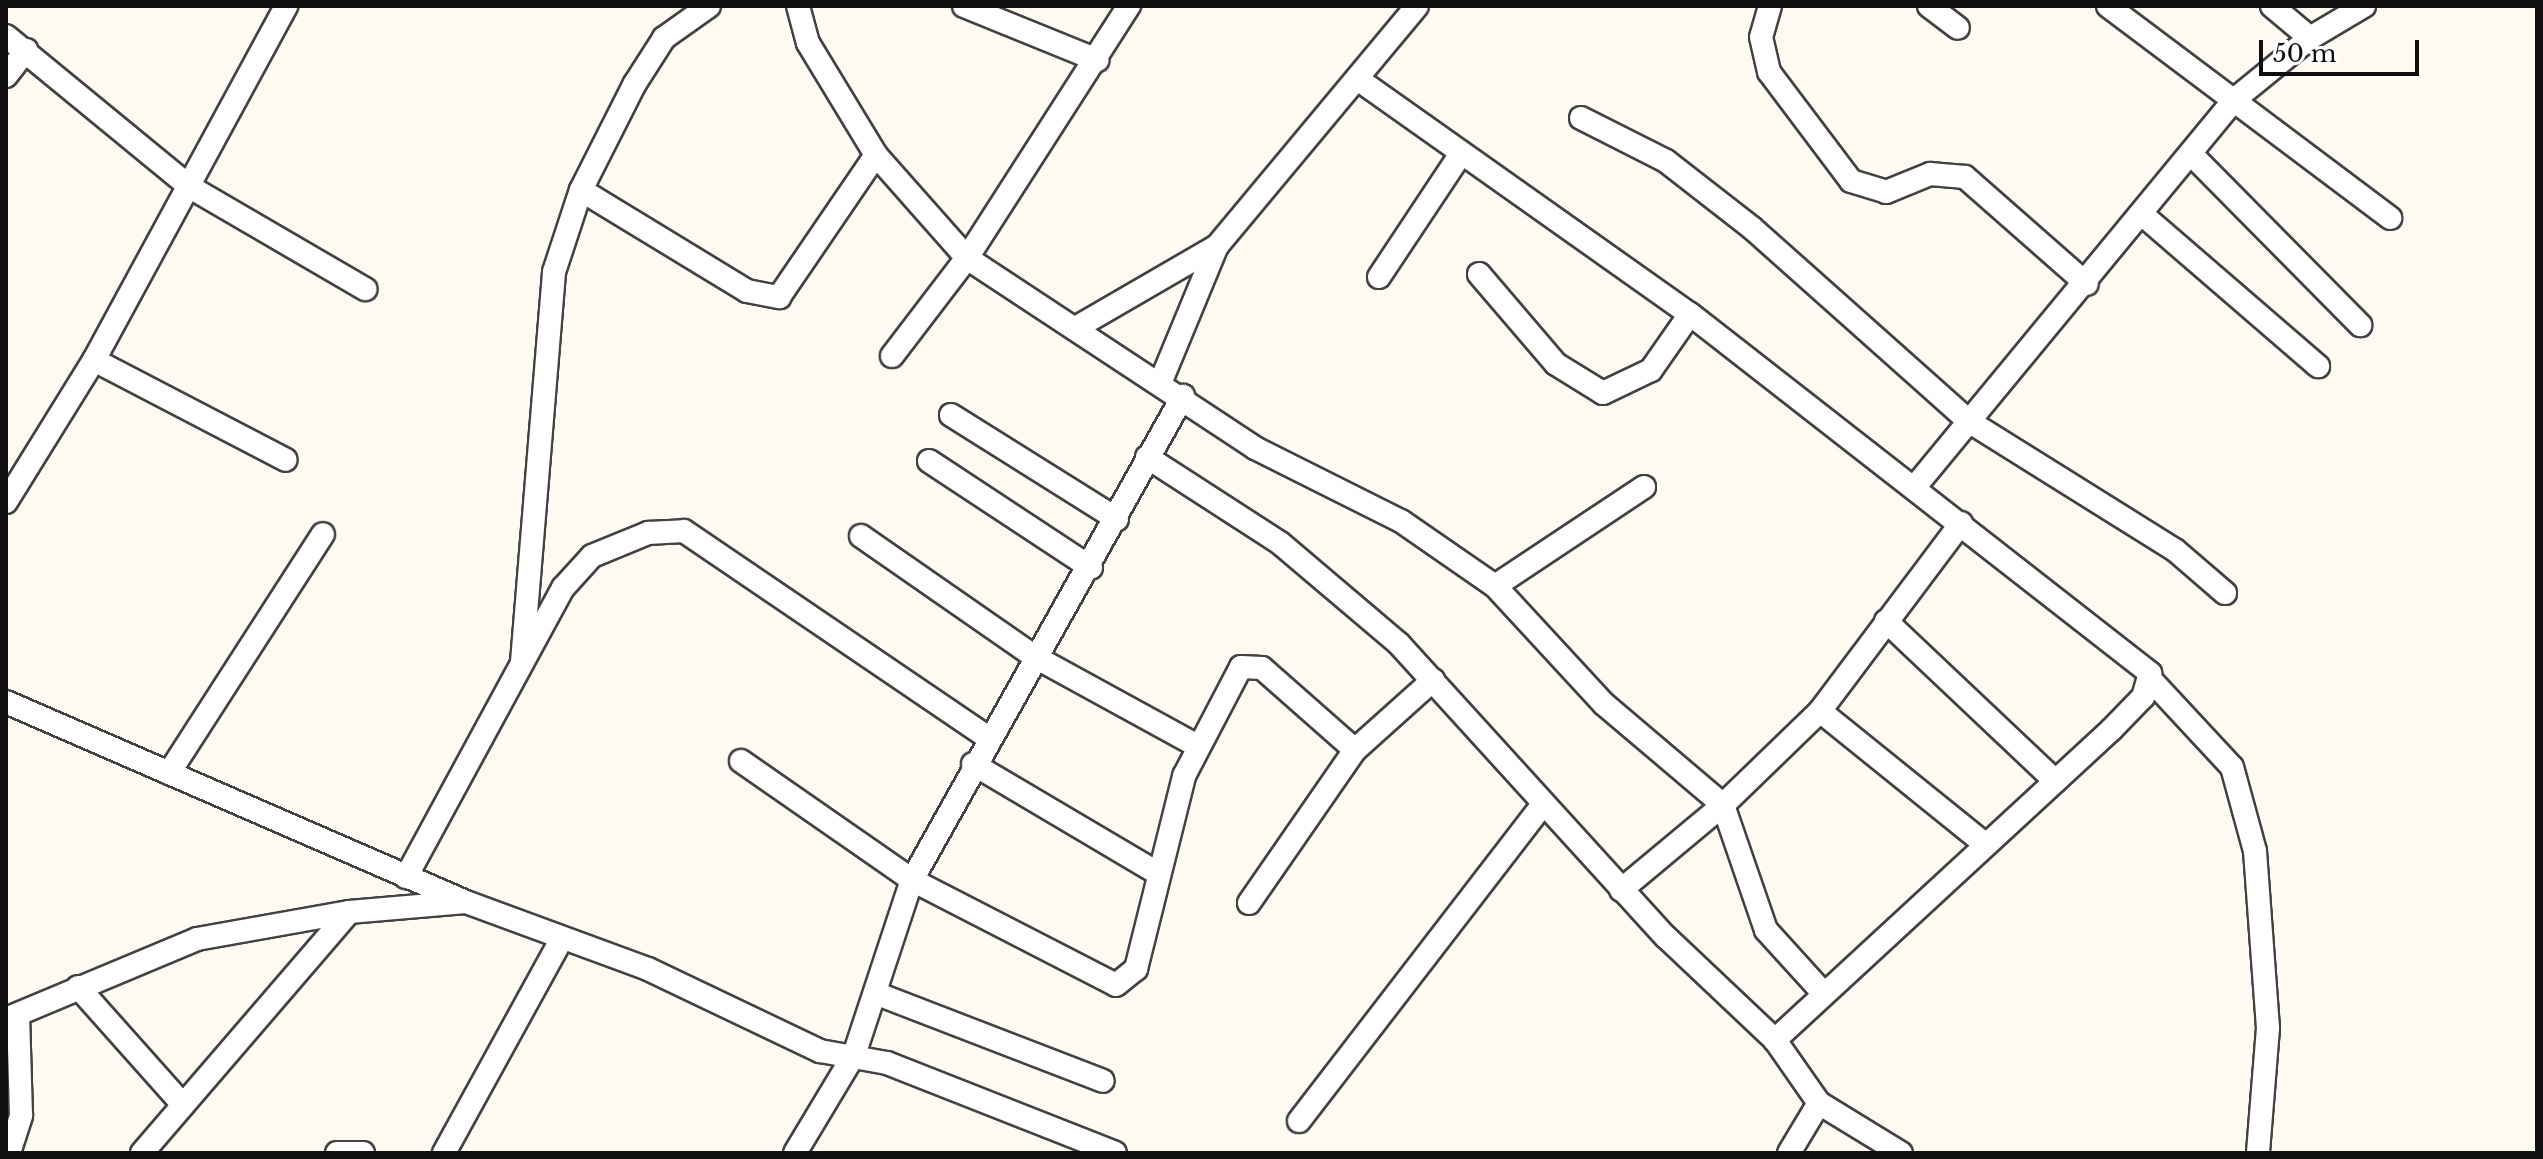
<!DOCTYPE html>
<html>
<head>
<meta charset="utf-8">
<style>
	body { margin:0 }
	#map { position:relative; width:2543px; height:1159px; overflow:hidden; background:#fefaf2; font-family:"Libre Baskerville",serif }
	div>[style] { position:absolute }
	.roads { filter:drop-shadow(2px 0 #424242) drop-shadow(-2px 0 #424242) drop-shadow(0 2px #424242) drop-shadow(0 -2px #424242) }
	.minor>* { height:22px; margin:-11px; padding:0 11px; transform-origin:11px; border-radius:11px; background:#fff }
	span { translate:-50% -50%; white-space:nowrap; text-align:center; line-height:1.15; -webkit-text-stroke:8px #fff; paint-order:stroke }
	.frame { position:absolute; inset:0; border:8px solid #0f0f0f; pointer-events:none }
	.scale { position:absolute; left:2259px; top:40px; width:160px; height:36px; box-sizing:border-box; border:4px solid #0f0f0f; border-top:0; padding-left:10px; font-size:24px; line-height:28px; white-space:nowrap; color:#0f0f0f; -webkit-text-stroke:6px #fff; paint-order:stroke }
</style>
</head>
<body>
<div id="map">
	<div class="roads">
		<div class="minor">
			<div style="left:798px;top:6px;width:38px;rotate:75deg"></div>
			<div style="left:808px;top:43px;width:131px;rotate:58.7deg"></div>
			<div style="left:876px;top:155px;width:137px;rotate:48.5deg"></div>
			<div style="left:967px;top:258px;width:345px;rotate:33.4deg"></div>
			<div style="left:1255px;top:448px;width:163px;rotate:26.6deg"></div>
			<div style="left:1401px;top:521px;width:114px;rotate:34.7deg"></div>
			<div style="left:1495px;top:586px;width:161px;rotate:47.3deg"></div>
			<div style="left:1604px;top:704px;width:156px;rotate:40.3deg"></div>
			<div style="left:1723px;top:805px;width:135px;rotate:-44.1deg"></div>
			<div style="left:1820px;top:711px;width:235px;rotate:-53.1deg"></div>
			<div style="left:964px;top:6px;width:144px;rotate:22.1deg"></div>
			<div style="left:1770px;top:6px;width:32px;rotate:106deg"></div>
			<div style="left:1761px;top:37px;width:36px;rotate:77deg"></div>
			<div style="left:1769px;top:72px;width:136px;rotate:53deg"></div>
			<div style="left:1851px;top:181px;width:37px;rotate:17deg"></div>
			<div style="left:1886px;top:192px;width:48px;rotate:-22.2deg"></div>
			<div style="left:1930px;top:174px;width:35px;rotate:5deg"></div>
			<div style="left:1965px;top:177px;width:162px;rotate:41.3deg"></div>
			<div style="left:1929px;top:6px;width:36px;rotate:37deg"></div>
			<div style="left:2108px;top:6px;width:353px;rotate:36.9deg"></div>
			<div style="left:2272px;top:6px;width:50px;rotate:40.1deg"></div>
			<div style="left:6px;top:36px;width:238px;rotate:39.4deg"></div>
			<div style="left:190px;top:187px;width:203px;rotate:30.2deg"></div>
			<div style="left:6px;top:76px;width:33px;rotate:-52deg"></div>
			<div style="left:1359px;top:80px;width:405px;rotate:35.3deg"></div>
			<div style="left:1690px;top:314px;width:584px;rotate:37.97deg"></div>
			<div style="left:2150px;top:673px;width:25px;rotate:106deg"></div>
			<div style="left:2143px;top:697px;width:45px;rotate:134.1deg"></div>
			<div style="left:2112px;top:729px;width:459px;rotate:137.3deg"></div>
			<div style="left:1775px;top:1040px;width:77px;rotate:55.1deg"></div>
			<div style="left:1581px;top:118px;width:95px;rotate:26.8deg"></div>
			<div style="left:1666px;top:161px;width:109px;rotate:37.9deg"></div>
			<div style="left:1752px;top:228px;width:292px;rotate:41.7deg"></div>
			<div style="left:1970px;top:422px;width:242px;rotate:32deg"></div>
			<div style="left:2175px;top:550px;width:66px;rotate:40.7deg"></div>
			<div style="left:2193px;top:156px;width:238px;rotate:45.3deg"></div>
			<div style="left:581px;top:190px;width:194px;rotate:31.3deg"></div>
			<div style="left:747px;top:291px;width:33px;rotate:11deg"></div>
			<div style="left:779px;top:297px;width:172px;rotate:-55.7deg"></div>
			<div style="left:2144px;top:216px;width:230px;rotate:40.8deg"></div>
			<div style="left:1479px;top:274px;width:118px;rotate:49.5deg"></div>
			<div style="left:1556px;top:364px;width:55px;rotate:31.7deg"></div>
			<div style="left:1603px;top:393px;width:53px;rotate:-25.6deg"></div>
			<div style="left:1651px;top:370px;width:68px;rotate:-55.1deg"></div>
			<div style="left:1379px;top:277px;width:146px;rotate:-56.4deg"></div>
			<div style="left:1079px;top:326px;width:160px;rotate:-30.1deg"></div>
			<div style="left:892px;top:356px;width:123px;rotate:-52.6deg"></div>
			<div style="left:967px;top:258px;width:300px;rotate:-57.3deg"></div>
			<div style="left:94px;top:360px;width:216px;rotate:27.5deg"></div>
			<div style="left:1161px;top:381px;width:146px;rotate:-67.5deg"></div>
			<div style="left:1217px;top:246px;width:312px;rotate:-50.2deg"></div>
			<div style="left:951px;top:415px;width:196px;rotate:32.1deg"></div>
			<div style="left:1147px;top:457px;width:158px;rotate:32.9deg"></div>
			<div style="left:1280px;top:543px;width:156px;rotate:40.3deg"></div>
			<div style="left:1399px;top:644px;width:396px;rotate:47.7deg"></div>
			<div style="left:1666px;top:937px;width:150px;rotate:43.4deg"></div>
			<div style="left:929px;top:461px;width:194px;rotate:33.4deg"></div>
			<div style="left:1914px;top:488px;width:503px;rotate:-50.49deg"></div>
			<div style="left:2234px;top:100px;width:98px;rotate:-39.2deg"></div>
			<div style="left:2310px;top:38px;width:63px;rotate:-30.7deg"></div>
			<div style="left:6px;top:502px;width:167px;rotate:-58.2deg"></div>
			<div style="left:94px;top:360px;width:403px;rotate:-61.5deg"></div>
			<div style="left:861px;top:536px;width:212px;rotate:34.8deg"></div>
			<div style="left:1035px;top:657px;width:183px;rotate:28.7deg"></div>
			<div style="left:1495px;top:586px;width:179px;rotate:-33.6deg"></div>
			<div style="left:1886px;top:621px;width:233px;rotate:43.4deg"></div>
			<div style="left:522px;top:662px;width:391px;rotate:-85.3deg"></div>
			<div style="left:554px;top:272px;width:86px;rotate:-71.8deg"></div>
			<div style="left:581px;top:190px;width:118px;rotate:-63.2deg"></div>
			<div style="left:634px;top:85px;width:56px;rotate:-57.4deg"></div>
			<div style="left:664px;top:38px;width:55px;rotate:-35.4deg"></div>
			<div style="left:2152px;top:681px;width:117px;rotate:47.1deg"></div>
			<div style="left:2232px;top:767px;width:87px;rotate:74.7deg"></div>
			<div style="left:2255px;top:851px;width:177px;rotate:85.8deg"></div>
			<div style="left:2268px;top:1028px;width:125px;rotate:94.6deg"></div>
			<div style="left:6px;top:702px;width:496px;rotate:23.5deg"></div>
			<div style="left:1820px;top:711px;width:213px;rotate:38.9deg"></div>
			<div style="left:741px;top:761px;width:208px;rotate:34.8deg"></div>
			<div style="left:912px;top:880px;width:229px;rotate:27.2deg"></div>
			<div style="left:1116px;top:985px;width:26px;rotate:-39deg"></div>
			<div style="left:1136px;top:969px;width:199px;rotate:-76deg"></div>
			<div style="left:1184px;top:776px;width:123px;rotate:-62.4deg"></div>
			<div style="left:1241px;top:667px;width:21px;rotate:3deg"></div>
			<div style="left:1262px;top:668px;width:124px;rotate:41.4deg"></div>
			<div style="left:973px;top:764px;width:214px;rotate:30.6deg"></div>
			<div style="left:169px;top:773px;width:284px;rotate:-57.2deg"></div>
			<div style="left:406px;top:877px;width:329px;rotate:-61.5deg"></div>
			<div style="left:563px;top:588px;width:43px;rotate:-47.8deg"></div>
			<div style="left:592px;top:556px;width:61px;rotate:-22.3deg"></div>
			<div style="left:648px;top:533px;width:36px;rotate:-3deg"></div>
			<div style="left:684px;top:531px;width:370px;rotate:34.2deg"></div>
			<div style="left:1621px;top:890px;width:133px;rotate:-39.8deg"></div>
			<div style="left:1723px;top:805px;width:132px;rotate:71deg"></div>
			<div style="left:1766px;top:930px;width:86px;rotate:47.8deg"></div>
			<div style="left:1249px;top:903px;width:186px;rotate:-55.3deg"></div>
			<div style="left:1355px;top:750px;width:105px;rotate:-41.9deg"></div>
			<div style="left:78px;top:987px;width:158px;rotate:48.3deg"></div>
			<div style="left:875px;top:993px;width:244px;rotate:21.1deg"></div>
			<div style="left:6px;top:1019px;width:207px;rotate:-22.7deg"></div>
			<div style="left:197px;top:939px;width:154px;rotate:-10.1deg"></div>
			<div style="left:349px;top:912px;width:117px;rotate:-4.9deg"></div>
			<div style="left:466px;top:902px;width:194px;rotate:20.2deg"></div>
			<div style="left:648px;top:969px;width:191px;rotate:25.5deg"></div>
			<div style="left:820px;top:1051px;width:68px;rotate:10.2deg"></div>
			<div style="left:887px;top:1063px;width:245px;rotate:21.5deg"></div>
			<div style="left:1299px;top:1121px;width:398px;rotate:-52.4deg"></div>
			<div style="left:9px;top:1153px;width:40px;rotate:-72deg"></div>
			<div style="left:21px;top:1115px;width:100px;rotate:-91.7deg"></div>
			<div style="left:142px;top:1153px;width:318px;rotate:-49.3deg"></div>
			<div style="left:337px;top:1153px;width:26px"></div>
			<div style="left:444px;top:1153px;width:245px;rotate:-61.2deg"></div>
			<div style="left:795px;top:1153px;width:114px;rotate:-59deg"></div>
			<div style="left:854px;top:1055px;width:184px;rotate:-71.7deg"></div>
			<div style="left:912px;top:880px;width:555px;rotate:-60.75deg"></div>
			<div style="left:1789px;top:1153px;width:58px;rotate:-59deg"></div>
			<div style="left:1819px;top:1103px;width:96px;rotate:31.4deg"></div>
		</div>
	</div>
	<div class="frame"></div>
	<div class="scale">50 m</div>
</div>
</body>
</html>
